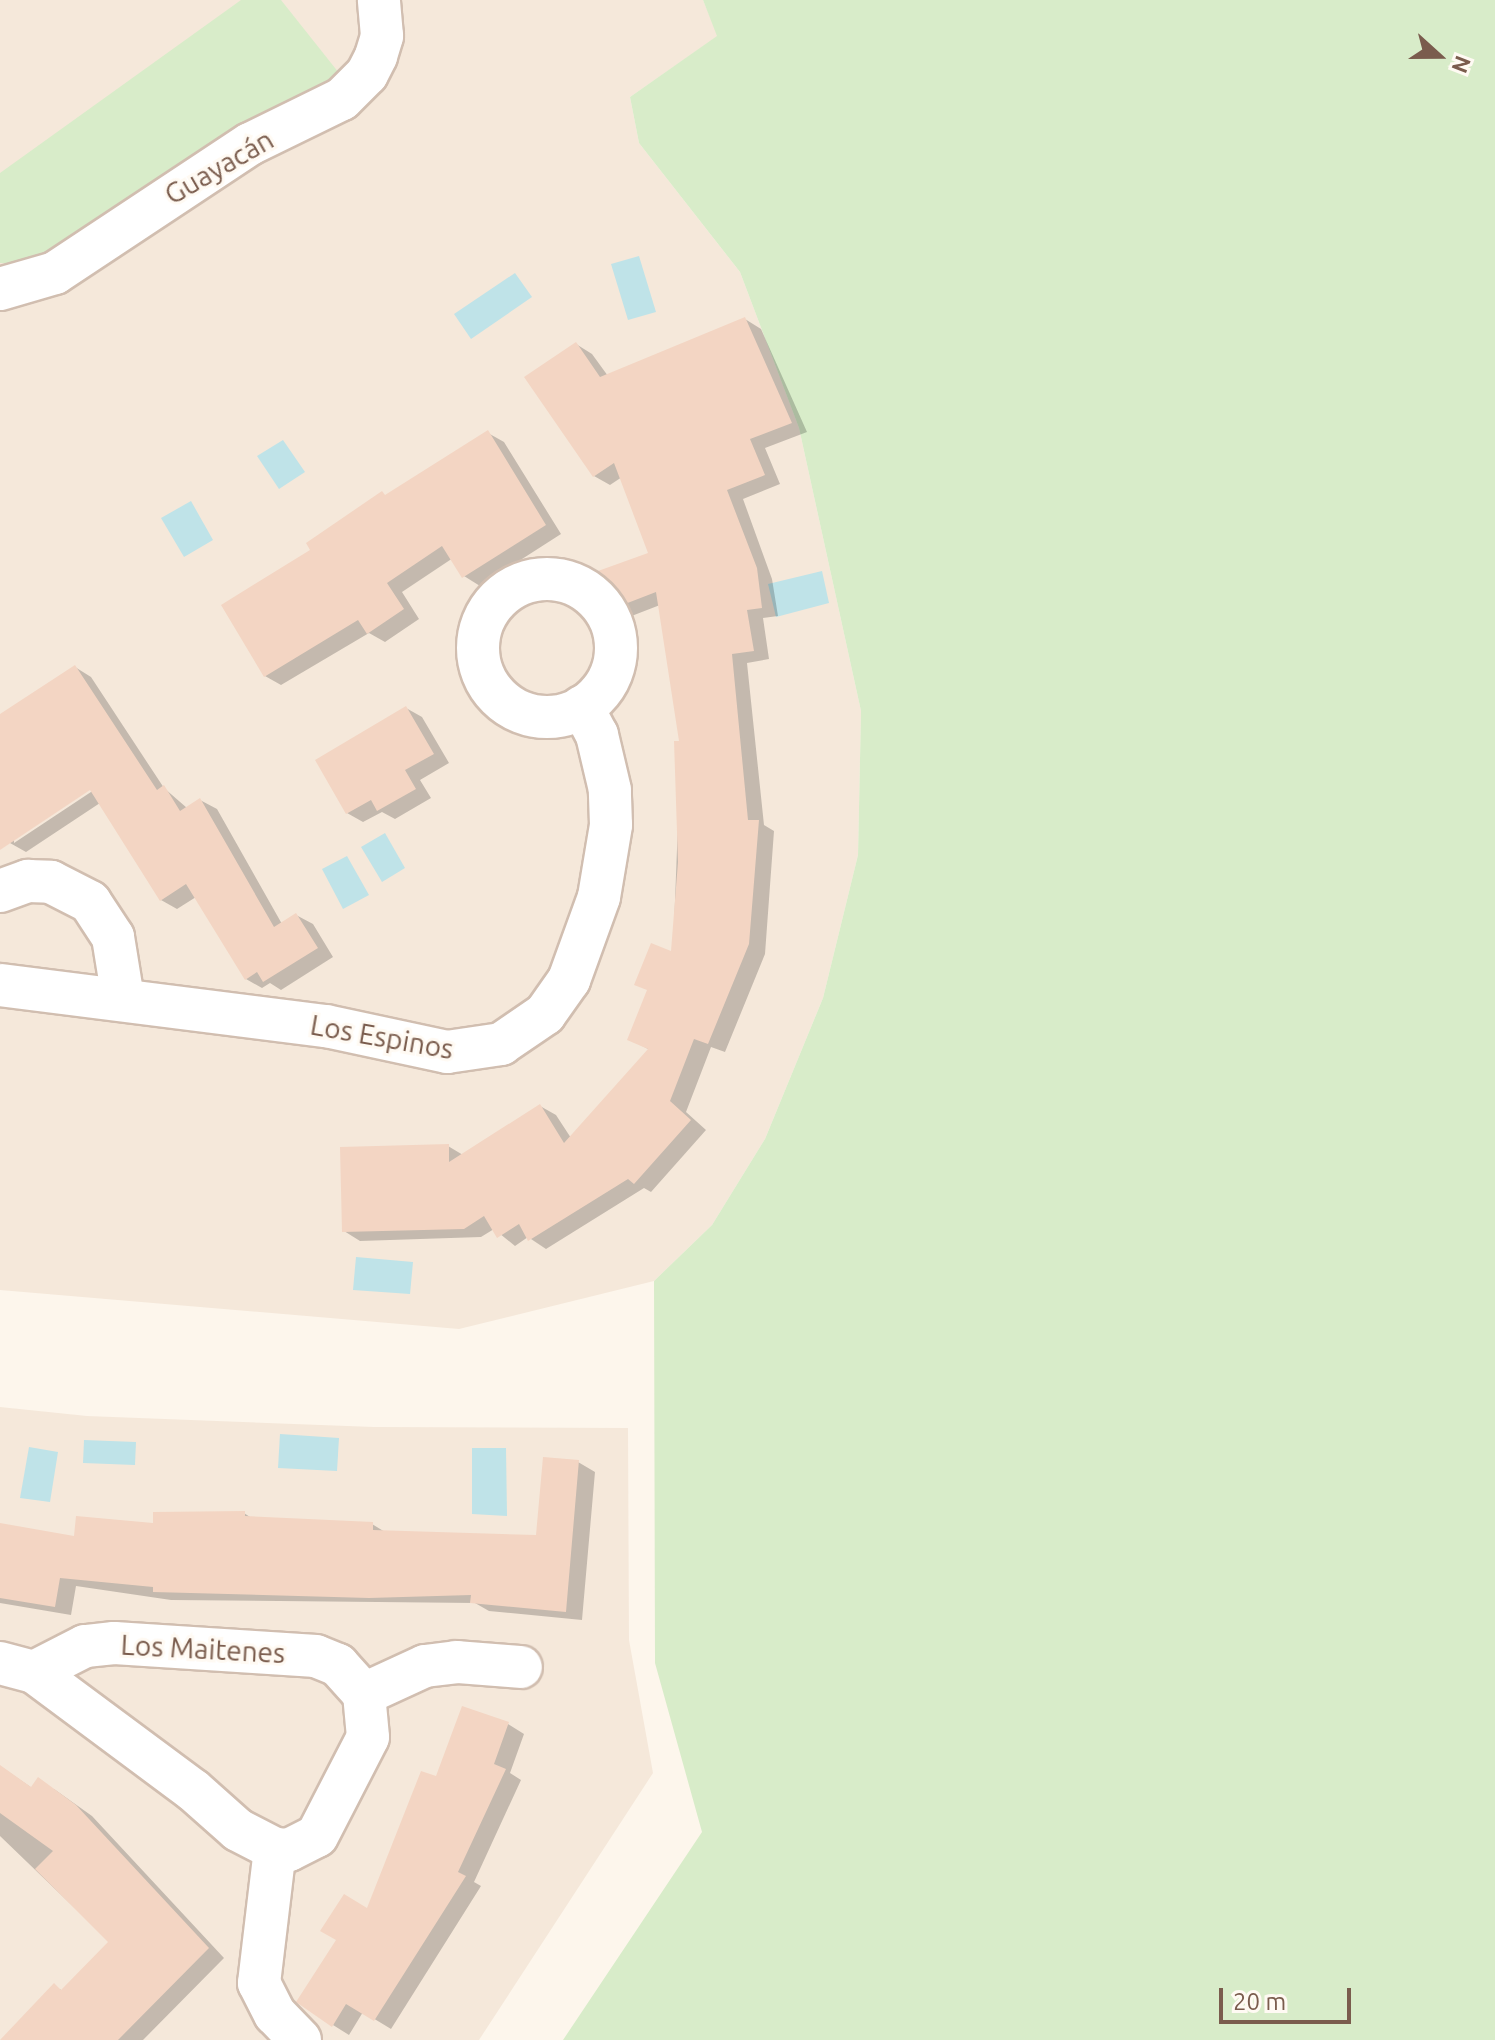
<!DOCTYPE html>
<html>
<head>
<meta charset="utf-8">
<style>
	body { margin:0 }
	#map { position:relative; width:1495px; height:2040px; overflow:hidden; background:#fdf6ec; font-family:Ubuntu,sans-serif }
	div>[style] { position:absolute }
	.residential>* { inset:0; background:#f5e8da }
	.green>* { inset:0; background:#d8ecc9 }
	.water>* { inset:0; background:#bfe3e8 }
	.shadow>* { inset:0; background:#0003 }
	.building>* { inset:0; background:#f3d5c3 }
	.roads { filter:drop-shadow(2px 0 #d1beb0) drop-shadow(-2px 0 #d1beb0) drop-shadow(0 2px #d1beb0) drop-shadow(0 -2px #d1beb0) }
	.minor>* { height:42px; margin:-21px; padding:0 21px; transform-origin:21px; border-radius:21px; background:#fff }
	.minor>.ring { margin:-21px; padding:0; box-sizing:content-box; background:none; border:42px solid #fff; border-radius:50% }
	span { translate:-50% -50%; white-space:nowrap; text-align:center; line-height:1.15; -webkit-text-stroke:6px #fffaf3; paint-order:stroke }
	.street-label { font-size:28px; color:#7a5c4d }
	.north { position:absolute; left:1399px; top:16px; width:80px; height:80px; -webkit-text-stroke:6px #fffaf3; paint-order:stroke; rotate:111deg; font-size:22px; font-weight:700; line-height:32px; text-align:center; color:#7a5c4d }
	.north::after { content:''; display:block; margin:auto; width:28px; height:36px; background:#7a5c4d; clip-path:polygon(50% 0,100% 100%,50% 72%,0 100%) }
	.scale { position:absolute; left:1219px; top:1988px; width:132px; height:36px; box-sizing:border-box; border:4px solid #7a5c4d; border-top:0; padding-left:10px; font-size:24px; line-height:28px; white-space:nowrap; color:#7a5c4d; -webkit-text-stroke:6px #fffaf3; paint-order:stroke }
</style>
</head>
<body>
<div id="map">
	<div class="residential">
		<div style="clip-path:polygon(0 0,703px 0,718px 36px,630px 97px,639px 143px,740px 272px,799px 428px,861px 711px,858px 855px,823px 998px,765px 1139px,712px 1225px,654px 1281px,459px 1329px,0 1290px)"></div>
		<div style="clip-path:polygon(0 1407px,87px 1416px,374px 1427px,628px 1428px,629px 1640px,653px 1773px,479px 2040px,0 2040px)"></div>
	</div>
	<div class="green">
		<div style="clip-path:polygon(241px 0,281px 0,339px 73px,27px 264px,0 263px,0 173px)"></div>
		<div style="clip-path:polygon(703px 0,1495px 0,1495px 2040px,563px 2040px,702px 1832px,655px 1663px,654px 1281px,712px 1225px,765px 1139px,823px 998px,858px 855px,861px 711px,799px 428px,740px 272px,639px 143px,630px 97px,717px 36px)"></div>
	</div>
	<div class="water">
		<div style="clip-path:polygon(639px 256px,656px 312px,628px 320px,611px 264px)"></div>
		<div style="clip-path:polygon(515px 273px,532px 297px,471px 339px,454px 314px)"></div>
		<div style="clip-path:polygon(283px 440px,305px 472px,279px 489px,257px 456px)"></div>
		<div style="clip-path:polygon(191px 501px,213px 540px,184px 557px,161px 518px)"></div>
		<div style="clip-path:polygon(822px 571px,829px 603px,776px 617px,768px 584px)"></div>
		<div style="clip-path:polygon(385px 833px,405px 868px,382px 882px,361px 847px)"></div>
		<div style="clip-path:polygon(347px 856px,369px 895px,343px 909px,322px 869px)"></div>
		<div style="clip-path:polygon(356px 1257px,413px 1262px,410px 1294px,353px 1290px)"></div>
		<div style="clip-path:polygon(280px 1434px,339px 1438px,337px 1471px,278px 1468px)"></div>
		<div style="clip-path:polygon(84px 1440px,136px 1442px,135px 1465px,83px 1463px)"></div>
		<div style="clip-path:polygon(29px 1447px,58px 1452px,50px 1502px,20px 1498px)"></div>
		<div style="clip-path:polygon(472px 1448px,506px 1448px,507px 1516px,472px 1514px)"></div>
	</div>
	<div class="shadow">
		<div style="clip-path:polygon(745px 319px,761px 329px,807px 432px,765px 448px,780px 484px,743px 499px,772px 579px,778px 616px,763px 618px,769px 659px,747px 663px,764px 825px,774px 831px,765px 954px,725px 1052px,711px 1047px,686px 1112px,706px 1130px,651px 1192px,644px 1188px,546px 1249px,528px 1237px,515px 1246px,494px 1229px,481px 1237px,360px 1241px,344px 1231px,448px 1146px,463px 1155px,540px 1106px,556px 1115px,571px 1138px,650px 1050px,629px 1039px,673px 954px,681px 743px,660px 605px,629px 617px,613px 607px,650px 554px,622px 477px,610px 485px,594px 476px,576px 344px,592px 354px,608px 376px)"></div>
		<div style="clip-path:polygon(488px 433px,504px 442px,561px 534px,480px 586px,464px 576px,453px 558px,402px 592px,419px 619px,385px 642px,369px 633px,281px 685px,265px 676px,313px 550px)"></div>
		<div style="clip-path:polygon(evenodd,75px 667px,91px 677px,164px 788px,187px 808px,200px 800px,217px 809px,282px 924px,296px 915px,313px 924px,333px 957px,281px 990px,270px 983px,262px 988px,246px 979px,196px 897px,177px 909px,161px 900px,100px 803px,26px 852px,10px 843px,0 831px,0 717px,75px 667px,97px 783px,100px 786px,14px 843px,14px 838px,97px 783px)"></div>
		<div style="clip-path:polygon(406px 708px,422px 717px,449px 763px,420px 780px,431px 798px,395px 819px,382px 812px,363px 822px,347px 813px)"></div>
		<div style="clip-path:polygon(578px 1462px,595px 1472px,582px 1620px,489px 1611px,475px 1603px,171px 1600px,76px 1586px,71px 1615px,0 1603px,0 1540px,76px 1538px,244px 1513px,253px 1519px,372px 1524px,385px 1532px,537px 1537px)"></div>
		<div style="clip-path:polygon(508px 1724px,524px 1734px,510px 1773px,521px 1780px,474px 1882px,481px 1886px,391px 2029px,363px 2012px,349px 2035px,333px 2025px,369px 1910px,437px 1779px)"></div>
		<div style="clip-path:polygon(0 1766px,32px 1788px,54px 1789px,92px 1816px,224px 1958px,143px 2040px,1px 2040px,54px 1986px,63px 1991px,110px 1942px,0 1836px)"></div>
	</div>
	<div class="building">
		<div style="clip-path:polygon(745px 317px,792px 423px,750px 439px,765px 475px,727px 490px,757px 568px,762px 608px,747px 610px,754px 651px,732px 654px,748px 820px,759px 820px,749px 944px,708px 1044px,694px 1039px,670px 1101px,691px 1120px,634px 1184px,628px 1179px,528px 1241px,519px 1224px,497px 1238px,484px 1216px,464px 1229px,342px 1232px,340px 1147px,449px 1144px,449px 1162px,540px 1104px,564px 1143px,648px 1049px,627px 1040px,647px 990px,634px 985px,651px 943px,671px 951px,678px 862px,674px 741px,679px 741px,656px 592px,612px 609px,598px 571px,648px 553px,614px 463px,593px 477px,524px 377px,576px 342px,600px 377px)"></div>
		<div style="clip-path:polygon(488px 430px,546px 525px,462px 578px,442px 546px,387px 583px,404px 609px,367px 634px,358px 620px,264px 677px,221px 605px,310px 550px,306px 543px,382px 491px,385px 495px)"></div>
		<div style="clip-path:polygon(75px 665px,157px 790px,164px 785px,180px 811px,200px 798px,274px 927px,296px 913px,318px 948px,263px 982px,257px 972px,245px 980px,186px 884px,160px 901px,90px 790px,0 850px,0 714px)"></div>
		<div style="clip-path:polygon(406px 706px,434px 754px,405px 770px,416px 789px,377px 811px,371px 800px,346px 814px,315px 760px)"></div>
		<div style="clip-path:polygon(543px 1457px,579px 1460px,566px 1612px,470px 1603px,471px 1595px,369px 1598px,153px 1592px,153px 1587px,60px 1578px,55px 1607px,0 1598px,0 1523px,74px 1536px,76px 1516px,153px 1523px,153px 1512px,245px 1511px,245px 1516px,373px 1522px,373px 1530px,536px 1535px)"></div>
		<div style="clip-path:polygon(462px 1706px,509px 1722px,494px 1764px,506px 1769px,458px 1872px,466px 1876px,374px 2021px,346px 2004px,332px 2027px,296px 2002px,336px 1940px,320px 1931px,344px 1894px,367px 1908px,421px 1771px,436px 1776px)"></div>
		<div style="clip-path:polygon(0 1765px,31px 1787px,38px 1777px,76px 1805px,209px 1948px,118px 2040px,0 2040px,54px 1983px,61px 1990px,108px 1942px,35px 1869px,53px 1851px,0 1813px)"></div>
	</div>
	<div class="roads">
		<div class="minor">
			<div style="left:0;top:289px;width:57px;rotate:-16.2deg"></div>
			<div style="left:55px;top:273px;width:234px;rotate:-33.5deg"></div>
			<div style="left:250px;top:144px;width:102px;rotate:-26.1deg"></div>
			<div style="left:342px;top:99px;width:35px;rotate:-45deg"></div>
			<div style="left:367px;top:74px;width:20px;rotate:-63deg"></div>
			<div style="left:376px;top:56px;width:21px;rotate:-73deg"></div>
			<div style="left:382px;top:36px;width:36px;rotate:-95deg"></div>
			<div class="ring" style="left:478px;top:579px;width:96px;height:96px"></div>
			<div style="left:0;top:891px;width:30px;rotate:-20deg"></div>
			<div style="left:28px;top:881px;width:23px;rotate:2deg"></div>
			<div style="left:51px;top:882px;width:44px;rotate:27.1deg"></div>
			<div style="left:90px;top:902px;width:42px;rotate:56.7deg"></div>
			<div style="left:113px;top:937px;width:63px;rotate:80.8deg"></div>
			<div style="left:0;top:985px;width:329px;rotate:7.2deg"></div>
			<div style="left:326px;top:1026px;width:124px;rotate:12.1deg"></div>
			<div style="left:447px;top:1052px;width:55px;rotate:-8.4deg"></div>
			<div style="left:501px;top:1044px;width:53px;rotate:-34.3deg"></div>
			<div style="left:545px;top:1014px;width:42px;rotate:-54.8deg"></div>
			<div style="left:569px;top:980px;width:88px;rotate:-70.1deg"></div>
			<div style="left:599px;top:897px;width:73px;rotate:-80.5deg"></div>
			<div style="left:611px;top:825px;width:35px;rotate:-92deg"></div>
			<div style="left:610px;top:790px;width:57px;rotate:-103.3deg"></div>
			<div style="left:597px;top:735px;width:32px;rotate:-118deg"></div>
			<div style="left:0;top:1663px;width:35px;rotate:15deg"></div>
			<div style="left:34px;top:1672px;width:198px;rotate:36.6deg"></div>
			<div style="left:193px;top:1790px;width:60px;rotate:41.6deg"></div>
			<div style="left:238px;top:1830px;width:42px;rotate:27.2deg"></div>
			<div style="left:275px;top:1849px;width:14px;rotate:4deg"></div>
			<div style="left:289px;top:1850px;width:31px;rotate:-27deg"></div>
			<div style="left:317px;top:1836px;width:111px;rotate:-62.7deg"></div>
			<div style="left:368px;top:1737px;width:43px;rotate:-95.3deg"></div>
			<div style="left:364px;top:1694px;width:39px;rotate:-132deg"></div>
			<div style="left:338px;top:1665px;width:24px;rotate:-158deg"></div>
			<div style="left:316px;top:1656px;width:202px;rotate:-176.3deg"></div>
			<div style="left:114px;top:1643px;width:29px;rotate:174deg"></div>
			<div style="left:85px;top:1646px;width:57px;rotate:153deg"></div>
			<div style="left:364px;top:1694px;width:67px;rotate:-24.7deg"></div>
			<div style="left:425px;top:1666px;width:32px;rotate:-7deg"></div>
			<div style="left:457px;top:1662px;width:64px;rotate:4.5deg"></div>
			<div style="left:275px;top:1849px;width:135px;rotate:96.8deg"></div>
			<div style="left:259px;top:1983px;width:35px;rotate:63deg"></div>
			<div style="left:275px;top:2014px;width:36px;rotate:46deg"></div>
		</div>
	</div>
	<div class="street-label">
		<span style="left:219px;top:167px;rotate:-30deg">Guayacán</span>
		<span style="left:382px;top:1037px;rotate:10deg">Los Espinos</span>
		<span style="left:203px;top:1649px;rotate:3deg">Los Maitenes</span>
	</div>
	<div class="north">N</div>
	<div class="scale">20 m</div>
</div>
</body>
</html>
